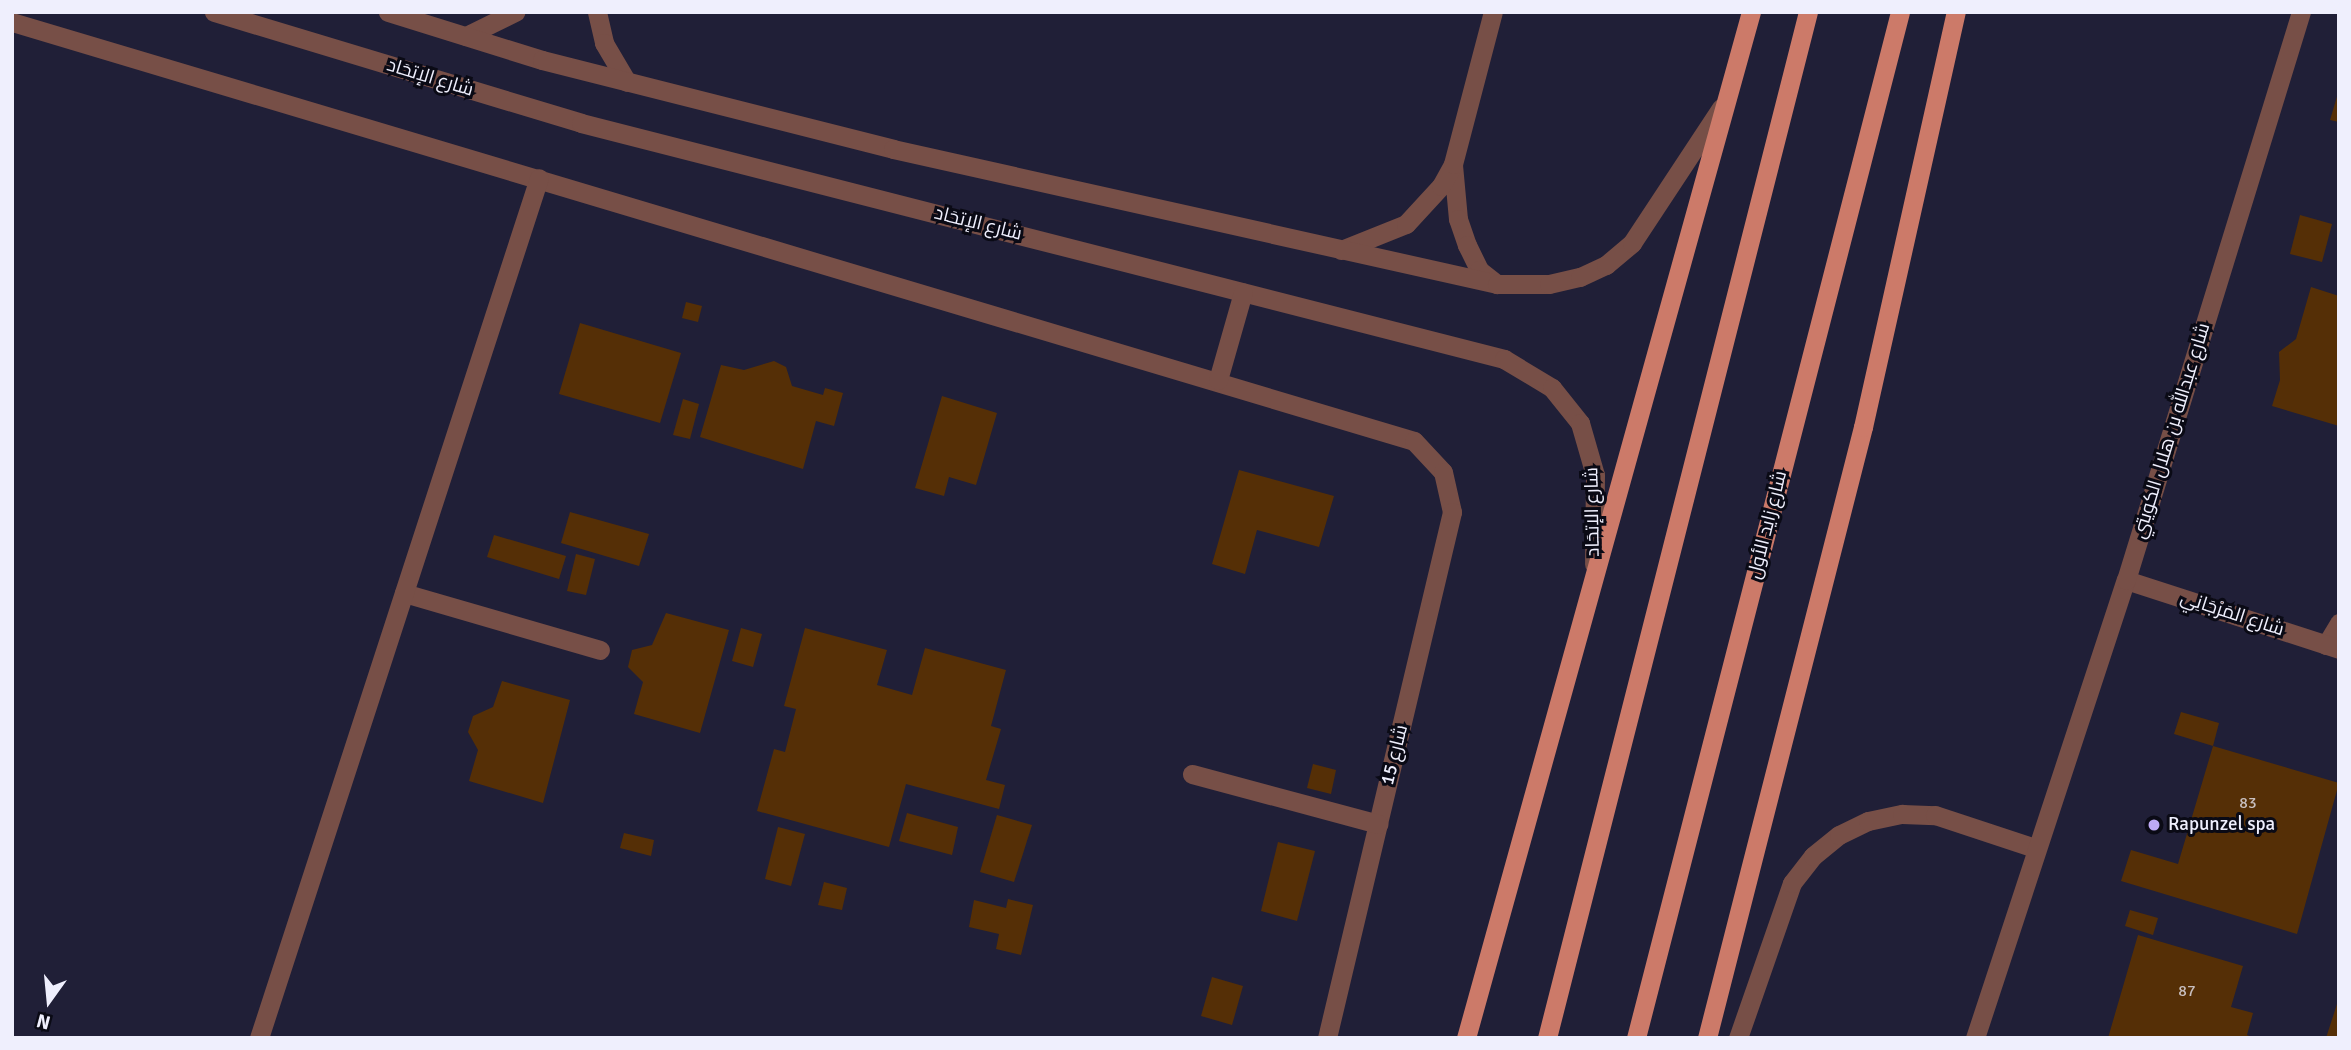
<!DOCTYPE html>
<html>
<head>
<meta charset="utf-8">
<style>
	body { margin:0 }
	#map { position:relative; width:2351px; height:1050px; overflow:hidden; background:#201f37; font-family:Signika,Cairo,sans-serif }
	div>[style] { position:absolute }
	.building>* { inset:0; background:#552f06 }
	.service>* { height:19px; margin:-9.5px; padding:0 9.5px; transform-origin:9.5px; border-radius:9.5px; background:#774f47 }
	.minor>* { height:19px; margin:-9.5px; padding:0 9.5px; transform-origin:9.5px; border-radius:9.5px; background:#774f47 }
	.primary>* { height:19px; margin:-9.5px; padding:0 9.5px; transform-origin:9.5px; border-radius:9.5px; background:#cc7a69 }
	.dots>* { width:19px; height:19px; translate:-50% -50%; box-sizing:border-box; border:4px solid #0a0a15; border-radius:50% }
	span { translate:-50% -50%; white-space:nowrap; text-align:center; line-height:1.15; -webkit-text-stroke:6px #0a0a15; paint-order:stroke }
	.number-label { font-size:16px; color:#c8bfbf }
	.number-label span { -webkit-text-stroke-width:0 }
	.street-label { font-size:19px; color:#efeffd }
	.poi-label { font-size:19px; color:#efeffd }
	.left { translate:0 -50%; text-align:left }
	.frame { position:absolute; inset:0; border:14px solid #efeffd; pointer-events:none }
	.north { position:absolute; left:14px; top:966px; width:70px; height:70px; -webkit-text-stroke:5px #0a0a15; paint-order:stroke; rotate:195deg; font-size:19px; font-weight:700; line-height:28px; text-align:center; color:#efeffd }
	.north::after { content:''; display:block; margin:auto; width:24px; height:32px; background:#efeffd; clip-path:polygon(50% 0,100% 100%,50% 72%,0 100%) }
</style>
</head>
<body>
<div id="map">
	<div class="building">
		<div style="clip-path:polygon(2339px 90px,2339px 122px,2330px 120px)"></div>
		<div style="clip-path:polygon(2300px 215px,2332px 224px,2322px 262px,2290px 254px)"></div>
		<div style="clip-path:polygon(2311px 287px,2339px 296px,2339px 426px,2272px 406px,2280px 380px,2279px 352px,2296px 339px)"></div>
		<div style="clip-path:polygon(686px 302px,702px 306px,698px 322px,682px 318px)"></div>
		<div style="clip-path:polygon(580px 323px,681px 353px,660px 423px,559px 394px)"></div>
		<div style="clip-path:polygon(774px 361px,786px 367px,792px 386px,823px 395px,825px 388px,843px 393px,834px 426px,816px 421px,803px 469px,700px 437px,721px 365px,744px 370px)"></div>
		<div style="clip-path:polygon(942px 396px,997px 413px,976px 485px,949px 477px,944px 496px,915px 488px)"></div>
		<div style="clip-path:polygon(683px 399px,699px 404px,690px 439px,673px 435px)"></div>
		<div style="clip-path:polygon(1239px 470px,1334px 496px,1319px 547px,1257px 530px,1245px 574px,1212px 564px)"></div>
		<div style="clip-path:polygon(570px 512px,649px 534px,639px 566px,561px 543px)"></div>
		<div style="clip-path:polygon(494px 535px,566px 556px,559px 579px,487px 557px)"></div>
		<div style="clip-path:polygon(576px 554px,595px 559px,586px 595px,567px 591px)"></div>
		<div style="clip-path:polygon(666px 613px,729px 630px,700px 733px,634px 714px,643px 682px,628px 667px,632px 650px,652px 645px)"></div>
		<div style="clip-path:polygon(741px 628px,762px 634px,753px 667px,732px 661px)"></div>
		<div style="clip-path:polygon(805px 628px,887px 650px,877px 685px,912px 695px,925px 648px,1006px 670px,991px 726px,1001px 729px,986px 780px,1005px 785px,999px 809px,906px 784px,889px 847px,757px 811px,774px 749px,785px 752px,796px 709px,784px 706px)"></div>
		<div style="clip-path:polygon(502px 681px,570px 700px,543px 803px,469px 781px,478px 750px,468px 732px,473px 716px,493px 707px)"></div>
		<div style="clip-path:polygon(2181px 712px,2219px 723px,2213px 746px,2174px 734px)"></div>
		<div style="clip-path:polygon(2213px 746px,2339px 783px,2297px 934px,2121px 881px,2131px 850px,2178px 864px)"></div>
		<div style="clip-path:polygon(1313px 764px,1336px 770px,1331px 794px,1307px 788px)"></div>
		<div style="clip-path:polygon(907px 813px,958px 827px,952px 855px,899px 841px)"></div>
		<div style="clip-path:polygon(997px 815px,1032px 825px,1014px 882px,980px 872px)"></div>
		<div style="clip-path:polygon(778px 827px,805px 834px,791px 886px,765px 879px)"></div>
		<div style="clip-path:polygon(624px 833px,654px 840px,651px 856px,620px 848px)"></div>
		<div style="clip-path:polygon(1278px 842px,1315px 851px,1297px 921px,1261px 911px)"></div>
		<div style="clip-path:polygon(824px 882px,847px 888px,842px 910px,818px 905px)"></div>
		<div style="clip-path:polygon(1008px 899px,1033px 905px,1021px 955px,996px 949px,999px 934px,969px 927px,974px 900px,1006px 908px)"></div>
		<div style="clip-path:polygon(2130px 910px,2158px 918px,2153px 935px,2125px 926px)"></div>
		<div style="clip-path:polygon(2138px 935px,2243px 966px,2231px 1007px,2253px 1013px,2247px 1035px,2254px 1038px,2108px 1038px)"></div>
		<div style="clip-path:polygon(1212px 977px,1243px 986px,1232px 1025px,1201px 1016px)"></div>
		<div style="clip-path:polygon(2338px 1001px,2339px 1038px,2326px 1038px)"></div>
	</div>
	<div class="service">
		<div style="left:597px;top:12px;width:32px;rotate:77deg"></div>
		<div style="left:604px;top:43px;width:45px;rotate:59.5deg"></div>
		<div style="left:466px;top:36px;width:55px;rotate:-26.1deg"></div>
		<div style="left:1453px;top:165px;width:54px;rotate:84.7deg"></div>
		<div style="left:1458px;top:219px;width:28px;rotate:71deg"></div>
		<div style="left:1467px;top:245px;width:28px;rotate:64deg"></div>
		<div style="left:1479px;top:270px;width:23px;rotate:38deg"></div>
		<div style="left:1341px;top:250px;width:70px;rotate:-21.8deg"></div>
		<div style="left:1406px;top:224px;width:52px;rotate:-47.4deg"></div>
		<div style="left:1441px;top:186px;width:25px;rotate:-61deg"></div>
		<div style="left:1453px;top:164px;width:157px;rotate:-75.3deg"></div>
		<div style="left:2326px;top:645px;width:26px;rotate:-59deg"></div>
	</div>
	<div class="minor">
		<div style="left:214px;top:12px;width:383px;rotate:16.8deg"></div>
		<div style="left:581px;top:123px;width:953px;rotate:14.34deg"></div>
		<div style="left:1504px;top:359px;width:56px;rotate:31.1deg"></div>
		<div style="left:1552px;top:388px;width:45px;rotate:51.3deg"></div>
		<div style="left:1580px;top:423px;width:54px;rotate:73.9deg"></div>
		<div style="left:1595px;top:475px;width:89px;rotate:90.6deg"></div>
		<div style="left:388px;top:12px;width:161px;rotate:17.3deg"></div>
		<div style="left:542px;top:60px;width:362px;rotate:14.2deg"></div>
		<div style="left:893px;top:149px;width:619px;rotate:12.6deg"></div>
		<div style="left:1497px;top:284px;width:52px"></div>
		<div style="left:1549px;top:284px;width:32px;rotate:-13deg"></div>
		<div style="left:1580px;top:277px;width:29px;rotate:-25deg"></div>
		<div style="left:1606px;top:265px;width:34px;rotate:-40deg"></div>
		<div style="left:1632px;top:243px;width:162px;rotate:-56.6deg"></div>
		<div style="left:12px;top:22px;width:1463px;rotate:16.64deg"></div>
		<div style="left:1414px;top:441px;width:42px;rotate:46.9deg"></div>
		<div style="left:1443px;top:472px;width:41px;rotate:77.3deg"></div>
		<div style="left:1452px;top:512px;width:541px;rotate:103.37deg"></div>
		<div style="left:1218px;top:380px;width:91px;rotate:-74.1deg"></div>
		<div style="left:2126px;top:580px;width:224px;rotate:17.9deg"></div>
		<div style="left:404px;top:593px;width:204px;rotate:16.2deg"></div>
		<div style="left:1192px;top:774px;width:193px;rotate:15deg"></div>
		<div style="left:259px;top:1038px;width:904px;rotate:-71.97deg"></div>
		<div style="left:1738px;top:1038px;width:164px;rotate:-70.8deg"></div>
		<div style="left:1792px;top:883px;width:34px;rotate:-52deg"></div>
		<div style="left:1813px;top:856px;width:33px;rotate:-39deg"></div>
		<div style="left:1839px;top:835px;width:32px;rotate:-26deg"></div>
		<div style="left:1868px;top:821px;width:35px;rotate:-12deg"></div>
		<div style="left:1902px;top:814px;width:33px;rotate:2deg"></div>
		<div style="left:1935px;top:815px;width:105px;rotate:18.3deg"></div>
		<div style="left:1975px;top:1038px;width:482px;rotate:-71.8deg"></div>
		<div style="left:2126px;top:580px;width:594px;rotate:-72.88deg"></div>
	</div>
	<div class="primary">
		<div style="left:1466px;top:1038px;width:1065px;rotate:-74.48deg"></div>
		<div style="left:1547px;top:1038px;width:1059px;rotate:-75.73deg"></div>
		<div style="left:1636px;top:1038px;width:1059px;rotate:-75.57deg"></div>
		<div style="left:1707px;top:1038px;width:631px;rotate:-75.68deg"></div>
		<div style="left:1863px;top:427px;width:425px;rotate:-77.4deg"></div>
	</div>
	<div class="dots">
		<div style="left:2154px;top:825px;background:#bda9f5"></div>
	</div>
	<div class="number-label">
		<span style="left:2248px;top:803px">83</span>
		<span style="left:2187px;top:991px">87</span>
	</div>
	<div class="street-label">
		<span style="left:430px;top:78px;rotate:17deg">شارع الإتحَاد</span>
		<span style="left:978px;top:224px;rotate:14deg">شارع الإتحَاد</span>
		<span style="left:2172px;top:431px;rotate:-73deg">شارع عبدالله بن هلال الكويتي</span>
		<span style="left:1593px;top:512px;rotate:-91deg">شارع الإتحَاد</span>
		<span style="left:1768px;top:525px;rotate:-76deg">شارع زايد الأول</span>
		<span style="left:2232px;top:614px;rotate:18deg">شارع المَرْجَانِي</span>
		<span style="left:1395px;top:755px;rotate:-76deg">شارع 15</span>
	</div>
	<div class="poi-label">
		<span class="left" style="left:2168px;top:825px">Rapunzel spa</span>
	</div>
	<div class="frame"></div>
	<div class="north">N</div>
</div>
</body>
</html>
